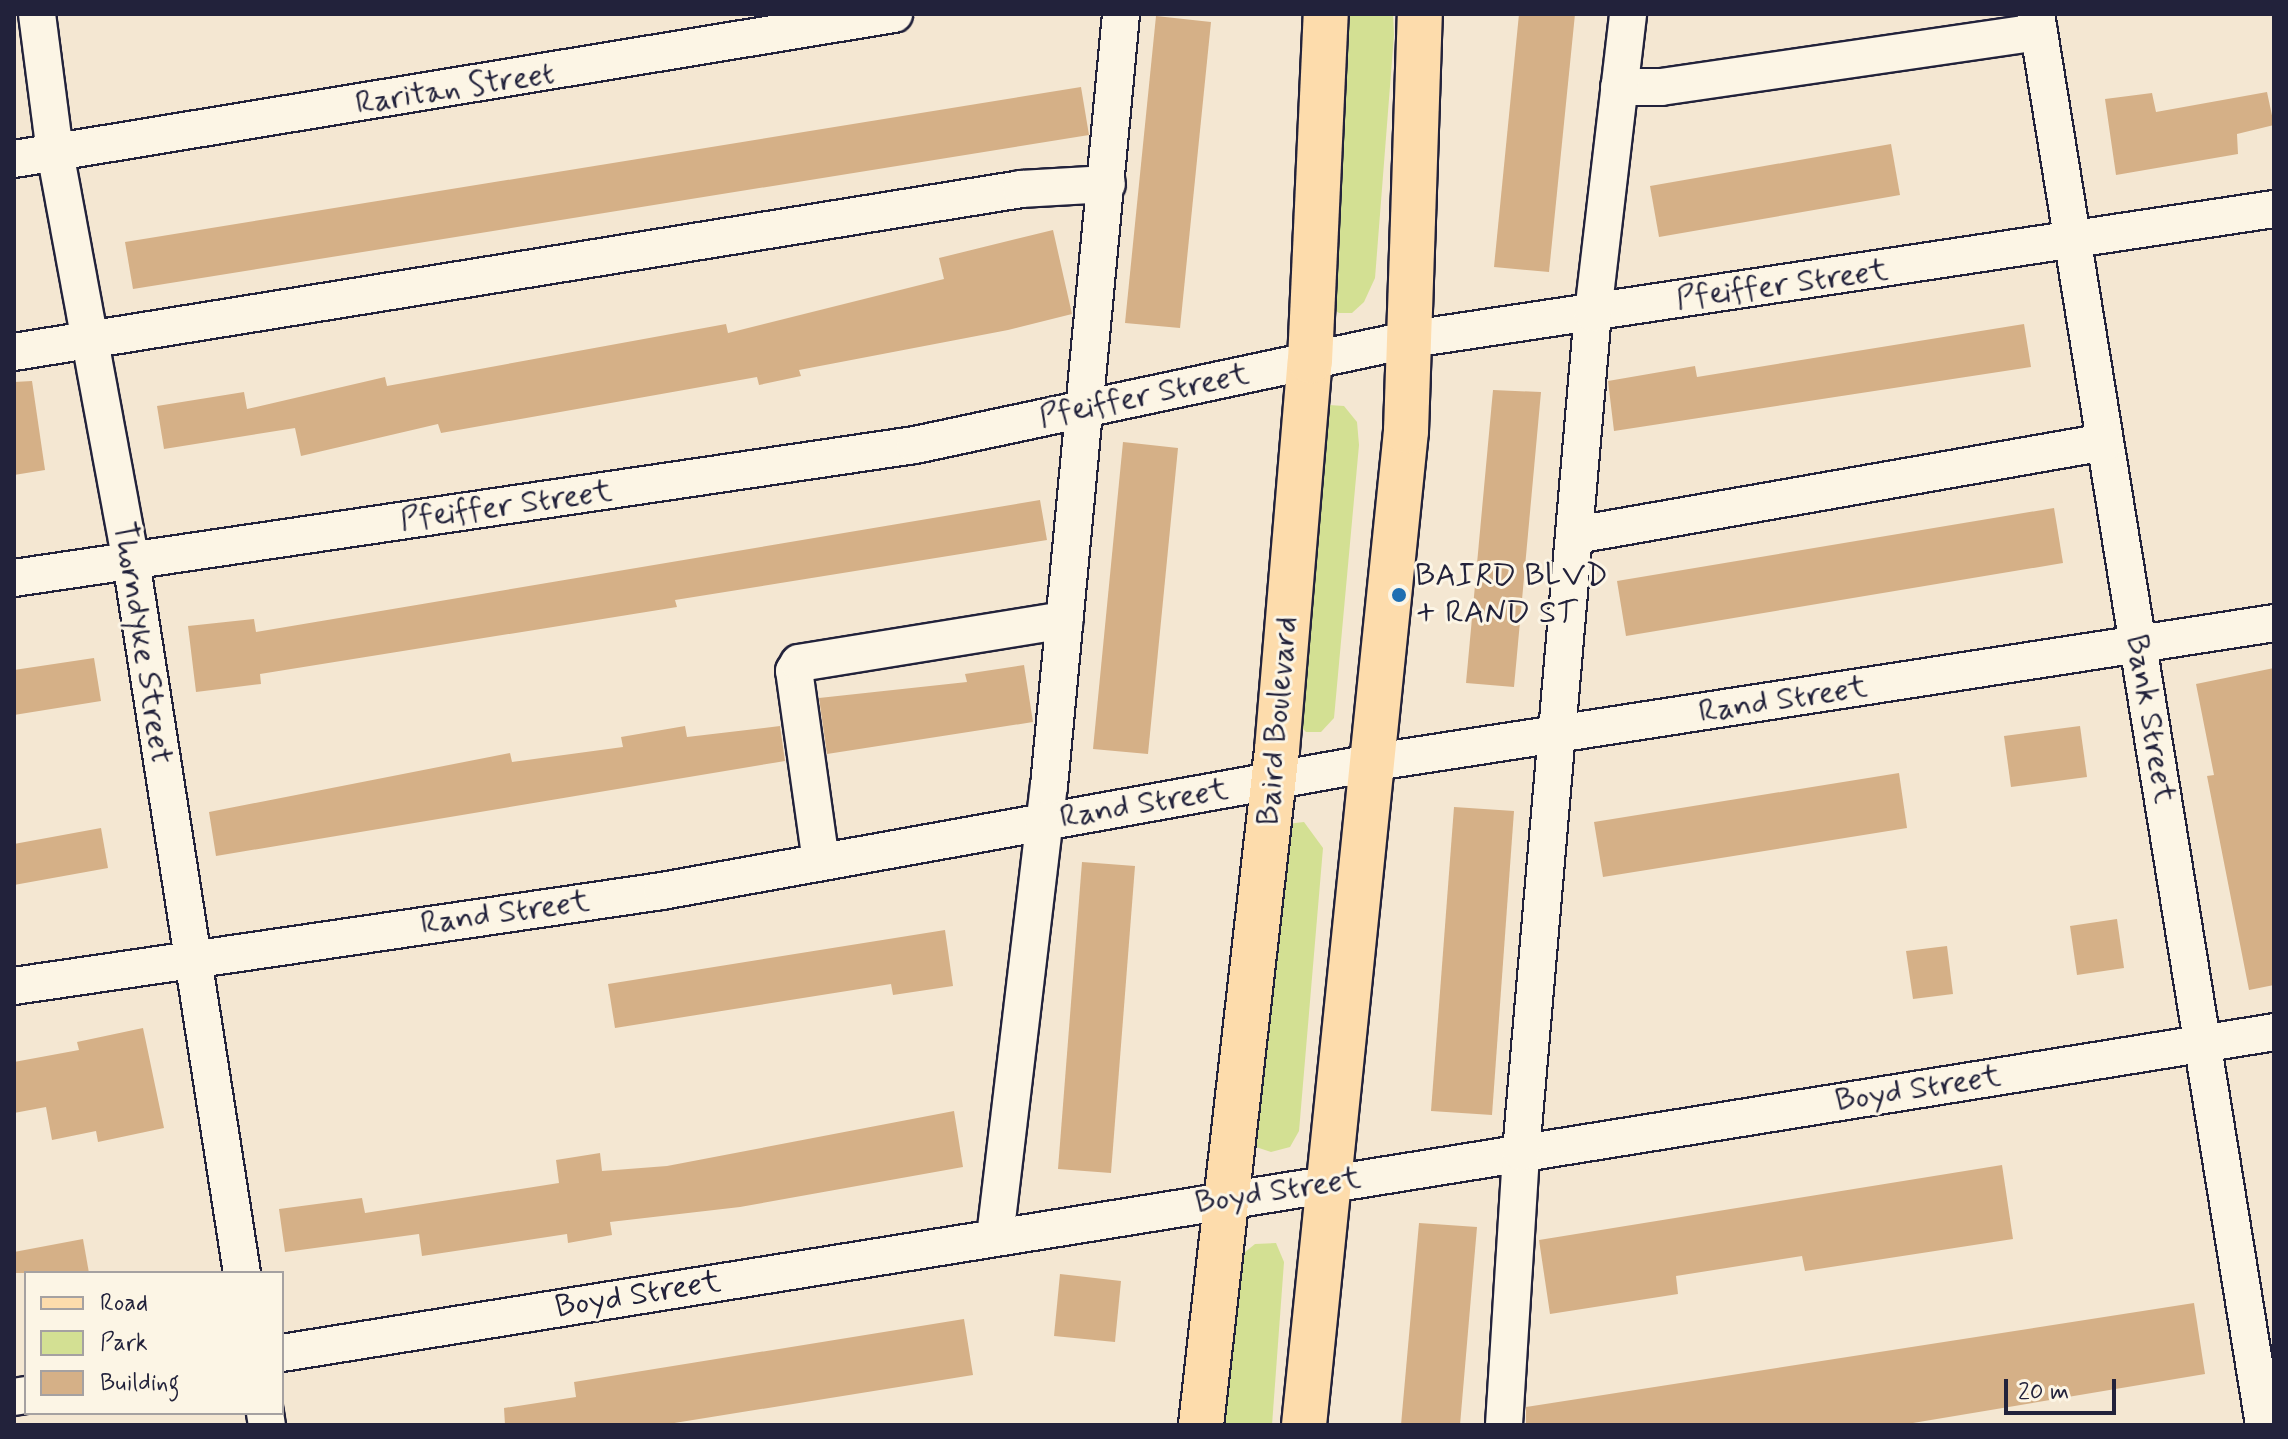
<!DOCTYPE html>
<html>
<head>
<meta charset="utf-8">
<style>
	body { margin:0 }
	#map { position:relative; width:2288px; height:1439px; overflow:hidden; background:#f4e7d2; font-family:Mynerve,sans-serif }
	div>[style] { position:absolute }
	.green>* { inset:0; background:#d3e093 }
	.building>* { inset:0; background:#d5b087 }
	.roads { filter:drop-shadow(2px 0 #22223b) drop-shadow(-2px 0 #22223b) drop-shadow(0 2px #22223b) drop-shadow(0 -2px #22223b) }
	.minor>* { height:36px; margin:-18px; padding:0 18px; transform-origin:18px; border-radius:18px; background:#fcf5e5 }
	.major>* { height:44px; margin:-22px; padding:0 22px; transform-origin:22px; border-radius:22px; background:#fddcac }
	.dots>* { width:22px; height:22px; translate:-50% -50%; box-sizing:border-box; border:4px solid #fcf5e5; border-radius:50% }
	span { translate:-50% -50%; white-space:nowrap; text-align:center; line-height:1.15; -webkit-text-stroke:6px #fcf5e5; paint-order:stroke }
	.street-label { font-size:32px; color:#22223b }
	.poi-label { font-size:32px; color:#22223b }
	.left { translate:0 -50%; text-align:left }
	.frame { position:absolute; inset:0; border:16px solid #22223b; pointer-events:none }
	.legend { position:absolute; left:24px; top:1271px; width:260px; height:144px; box-sizing:border-box; background:#fcf5e5; border:2px solid #a5a1a1; margin:0; padding:10px 14px; list-style:none; font-size:24px; color:#22223b }
	.legend li { display:flex; align-items:center; gap:16px; height:40px }
	.legend b { width:40px; border:2px solid #a5a1a1 }
	.scale { position:absolute; left:2004px; top:1379px; width:112px; height:36px; box-sizing:border-box; border:4px solid #22223b; border-top:0; padding-left:10px; font-size:24px; line-height:28px; white-space:nowrap; color:#22223b; -webkit-text-stroke:6px #fcf5e5; paint-order:stroke }
</style>
</head>
<body>
<div id="map">
	<div class="green">
		<div style="clip-path:polygon(1350px 14px,1393px 14px,1394px 35px,1375px 278px,1364px 302px,1352px 313px,1339px 313px,1328px 306px,1323px 285px)"></div>
		<div style="clip-path:polygon(1329px 405px,1344px 406px,1357px 422px,1359px 445px,1334px 718px,1321px 732px,1306px 732px,1292px 717px,1311px 417px)"></div>
		<div style="clip-path:polygon(1304px 822px,1323px 848px,1299px 1131px,1290px 1147px,1271px 1152px,1256px 1147px,1248px 1126px,1287px 824px)"></div>
		<div style="clip-path:polygon(1276px 1243px,1284px 1262px,1272px 1425px,1224px 1425px,1239px 1257px,1255px 1244px)"></div>
	</div>
	<div class="building">
		<div style="clip-path:polygon(1519px 14px,1575px 14px,1549px 272px,1494px 267px)"></div>
		<div style="clip-path:polygon(1156px 16px,1211px 22px,1180px 328px,1125px 323px)"></div>
		<div style="clip-path:polygon(1081px 87px,1089px 135px,133px 289px,125px 242px)"></div>
		<div style="clip-path:polygon(2267px 92px,2274px 125px,2237px 134px,2238px 154px,2116px 175px,2105px 99px,2152px 93px,2156px 112px)"></div>
		<div style="clip-path:polygon(1891px 144px,1900px 195px,1659px 237px,1650px 186px)"></div>
		<div style="clip-path:polygon(1053px 230px,1072px 314px,1008px 330px,799px 370px,801px 376px,759px 385px,757px 377px,441px 433px,438px 424px,301px 456px,295px 428px,164px 449px,157px 406px,244px 392px,247px 409px,385px 377px,387px 386px,726px 324px,728px 333px,944px 279px,939px 258px)"></div>
		<div style="clip-path:polygon(2024px 324px,2031px 367px,1614px 431px,1608px 381px,1695px 366px,1697px 377px)"></div>
		<div style="clip-path:polygon(32px 381px,45px 470px,14px 475px,14px 382px)"></div>
		<div style="clip-path:polygon(1493px 390px,1541px 392px,1514px 687px,1466px 683px)"></div>
		<div style="clip-path:polygon(1123px 442px,1178px 448px,1148px 754px,1093px 749px)"></div>
		<div style="clip-path:polygon(1040px 500px,1047px 540px,675px 600px,677px 607px,260px 674px,261px 684px,196px 692px,188px 626px,254px 619px,256px 632px)"></div>
		<div style="clip-path:polygon(2054px 508px,2063px 563px,1626px 636px,1617px 581px)"></div>
		<div style="clip-path:polygon(94px 658px,101px 701px,14px 715px,14px 670px)"></div>
		<div style="clip-path:polygon(1024px 665px,1033px 722px,827px 754px,819px 698px,967px 682px,965px 674px)"></div>
		<div style="clip-path:polygon(2274px 668px,2274px 985px,2249px 990px,2207px 776px,2214px 775px,2196px 684px)"></div>
		<div style="clip-path:polygon(685px 726px,687px 737px,780px 726px,785px 761px,216px 856px,209px 812px,510px 753px,512px 762px,623px 747px,621px 737px)"></div>
		<div style="clip-path:polygon(2080px 726px,2087px 777px,2011px 787px,2004px 736px)"></div>
		<div style="clip-path:polygon(1899px 773px,1907px 828px,1603px 877px,1594px 822px)"></div>
		<div style="clip-path:polygon(1454px 807px,1514px 811px,1492px 1115px,1431px 1111px)"></div>
		<div style="clip-path:polygon(101px 828px,108px 868px,14px 885px,14px 844px)"></div>
		<div style="clip-path:polygon(1082px 862px,1135px 866px,1111px 1173px,1058px 1169px)"></div>
		<div style="clip-path:polygon(2117px 919px,2124px 968px,2077px 975px,2070px 926px)"></div>
		<div style="clip-path:polygon(945px 930px,953px 986px,893px 995px,891px 984px,615px 1028px,608px 984px)"></div>
		<div style="clip-path:polygon(1947px 946px,1953px 994px,1913px 999px,1906px 951px)"></div>
		<div style="clip-path:polygon(143px 1028px,164px 1128px,98px 1142px,96px 1131px,52px 1140px,46px 1107px,14px 1113px,14px 1062px,79px 1050px,77px 1042px)"></div>
		<div style="clip-path:polygon(954px 1111px,963px 1167px,740px 1207px,610px 1222px,612px 1235px,568px 1243px,567px 1234px,422px 1256px,419px 1234px,285px 1252px,279px 1209px,362px 1198px,365px 1213px,559px 1183px,556px 1160px,600px 1153px,602px 1171px,667px 1166px)"></div>
		<div style="clip-path:polygon(2002px 1165px,2013px 1239px,1805px 1271px,1802px 1256px,1676px 1276px,1678px 1294px,1550px 1314px,1539px 1240px)"></div>
		<div style="clip-path:polygon(1419px 1223px,1477px 1227px,1460px 1425px,1401px 1425px)"></div>
		<div style="clip-path:polygon(83px 1239px,89px 1273px,14px 1273px,14px 1252px)"></div>
		<div style="clip-path:polygon(1060px 1274px,1121px 1281px,1115px 1342px,1054px 1336px)"></div>
		<div style="clip-path:polygon(2194px 1303px,2205px 1374px,1901px 1425px,1526px 1425px,1526px 1407px)"></div>
		<div style="clip-path:polygon(964px 1319px,973px 1375px,662px 1425px,505px 1425px,504px 1408px,576px 1397px,574px 1382px)"></div>
	</div>
	<div class="roads">
		<div class="minor">
			<div style="left:37px;top:14px;width:139px;rotate:82.6deg"></div>
			<div style="left:55px;top:152px;width:416px;rotate:79.5deg"></div>
			<div style="left:131px;top:561px;width:721px;rotate:81.14deg"></div>
			<div style="left:2036px;top:14px;width:1429px;rotate:80.82deg"></div>
			<div style="left:1619px;top:87px;width:42px"></div>
			<div style="left:1661px;top:87px;width:382px;rotate:-8.3deg"></div>
			<div style="left:14px;top:159px;width:892px;rotate:-9.36deg"></div>
			<div style="left:14px;top:352px;width:1020px;rotate:-9.19deg"></div>
			<div style="left:1021px;top:189px;width:86px;rotate:-3.3deg"></div>
			<div style="left:1576px;top:535px;width:537px;rotate:-9.97deg"></div>
			<div style="left:14px;top:578px;width:911px;rotate:-8.4deg"></div>
			<div style="left:915px;top:445px;width:508px;rotate:-12.04deg"></div>
			<div style="left:1412px;top:339px;width:872px;rotate:-8.58deg"></div>
			<div style="left:821px;top:862px;width:193px;rotate:-98deg"></div>
			<div style="left:794px;top:671px;width:9px;rotate:-58deg"></div>
			<div style="left:799px;top:663px;width:269px;rotate:-9.2deg"></div>
			<div style="left:14px;top:986px;width:655px;rotate:-8.34deg"></div>
			<div style="left:662px;top:891px;width:732px;rotate:-10.23deg"></div>
			<div style="left:1382px;top:761px;width:903px;rotate:-8.79deg"></div>
			<div style="left:995px;top:1237px;width:454px;rotate:-83.2deg"></div>
			<div style="left:1049px;top:786px;width:775px;rotate:-84.67deg"></div>
			<div style="left:282px;top:1353px;width:2018px;rotate:-9.15deg"></div>
			<div style="left:14px;top:1397px;width:12px;rotate:-9deg"></div>
			<div style="left:265px;top:1413px;width:12px;rotate:81deg"></div>
			<div style="left:1504px;top:1425px;width:274px;rotate:-86.4deg"></div>
			<div style="left:1521px;top:1152px;width:842px;rotate:-85.1deg"></div>
			<div style="left:1593px;top:313px;width:301px;rotate:-83.3deg"></div>
		</div>
		<div class="major">
			<div style="left:1201px;top:1425px;width:679px;rotate:-83.58deg"></div>
			<div style="left:1277px;top:750px;width:390px;rotate:-85.2deg"></div>
			<div style="left:1310px;top:361px;width:347px;rotate:-87.4deg"></div>
			<div style="left:1304px;top:1425px;width:999px;rotate:-84.14deg"></div>
			<div style="left:1406px;top:431px;width:417px;rotate:-88.1deg"></div>
		</div>
	</div>
	<div class="dots">
		<div style="left:1399px;top:595px;background:#1f6fb2"></div>
	</div>
	<div class="street-label">
		<span style="left:455px;top:89px;rotate:-9deg">Raritan Street</span>
		<span style="left:1782px;top:285px;rotate:-8deg">Pfeiffer Street</span>
		<span style="left:1144px;top:396px;rotate:-12deg">Pfeiffer Street</span>
		<span style="left:506px;top:506px;rotate:-8deg">Pfeiffer Street</span>
		<span style="left:142px;top:643px;rotate:81deg">Thorndyke Street</span>
		<span style="left:1783px;top:700px;rotate:-9deg">Rand Street</span>
		<span style="left:2150px;top:719px;rotate:80deg">Bank Street</span>
		<span style="left:1278px;top:721px;rotate:-85deg">Baird Boulevard</span>
		<span style="left:1144px;top:804px;rotate:-10deg">Rand Street</span>
		<span style="left:505px;top:913px;rotate:-8deg">Rand Street</span>
		<span style="left:1918px;top:1089px;rotate:-9deg">Boyd Street</span>
		<span style="left:1278px;top:1191px;rotate:-9deg">Boyd Street</span>
		<span style="left:638px;top:1295px;rotate:-9deg">Boyd Street</span>
	</div>
	<div class="poi-label">
		<span class="left" style="left:1415px;top:595px">BAIRD BLVD<br>+ RAND ST</span>
	</div>
	<div class="frame"></div>
	<ul class="legend">
	<li><b style="height:10px;background:#fddcac"></b>Road</li>
	<li><b style="height:22px;background:#d3e093"></b>Park</li>
	<li><b style="height:22px;background:#d5b087"></b>Building</li>
	</ul>
	<div class="scale">20 m</div>
</div>
</body>
</html>
